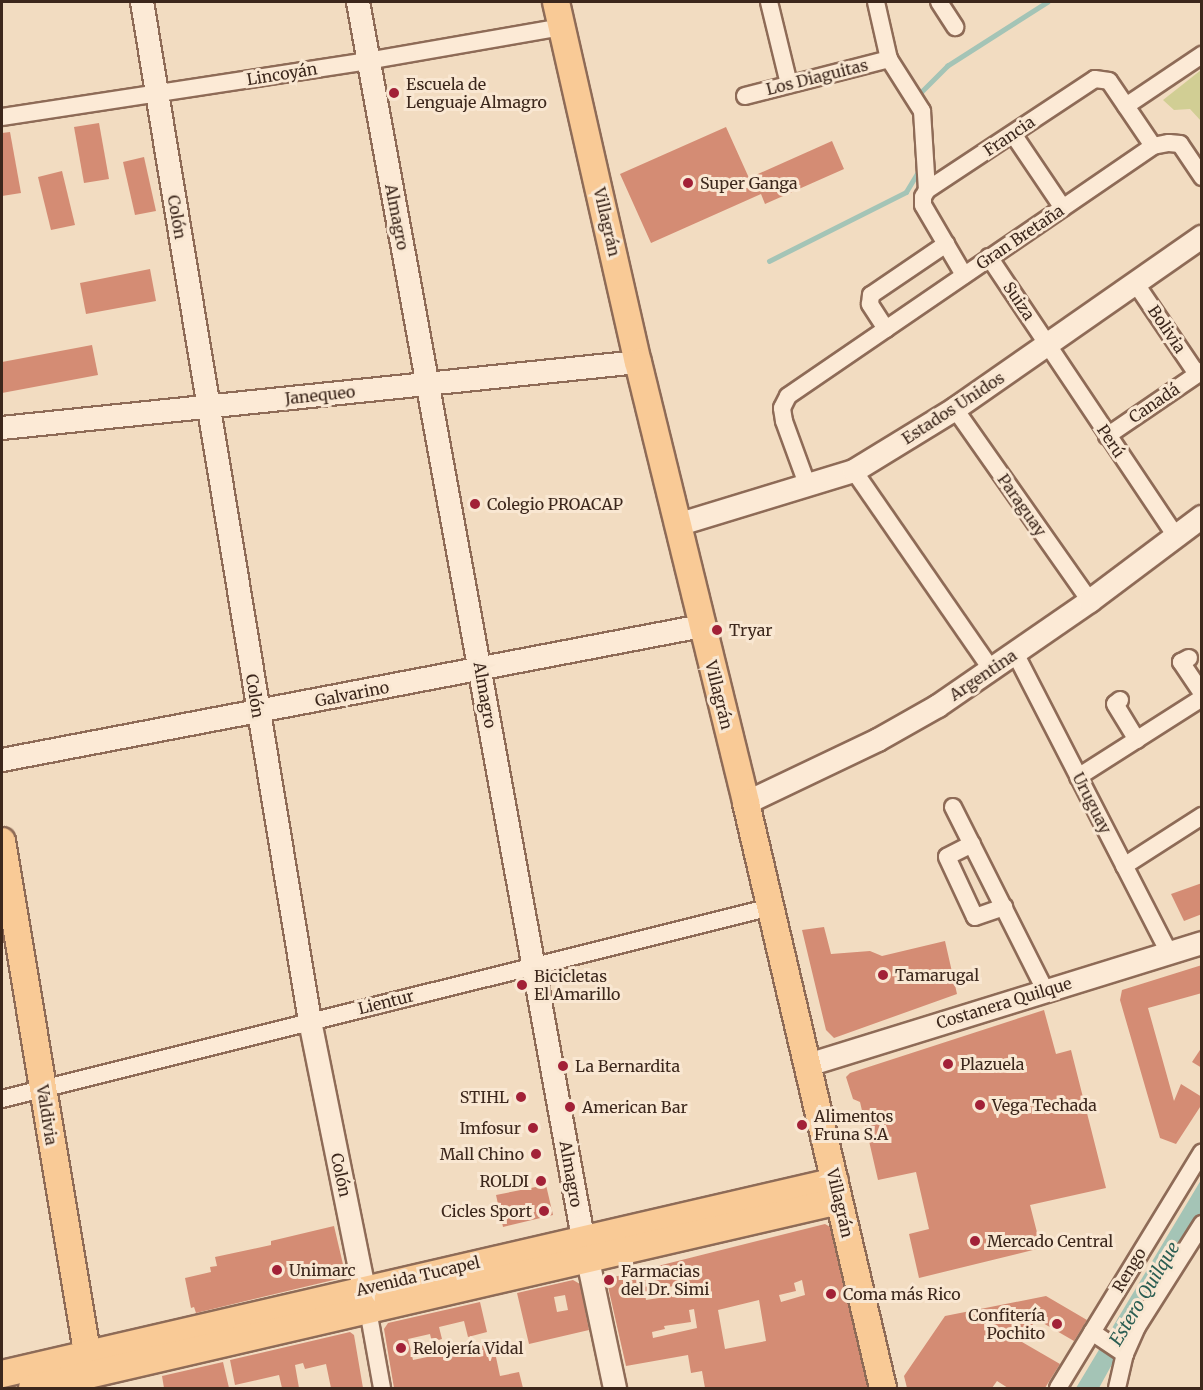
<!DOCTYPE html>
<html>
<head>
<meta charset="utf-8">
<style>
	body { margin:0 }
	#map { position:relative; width:1203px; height:1390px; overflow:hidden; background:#f2dcc1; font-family:Merriweather,serif }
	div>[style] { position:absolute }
	.green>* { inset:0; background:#d1ce94 }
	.water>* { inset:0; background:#a4c4b6 }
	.stream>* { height:4.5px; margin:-2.25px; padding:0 2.25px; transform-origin:2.25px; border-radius:2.25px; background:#a4c4b6 }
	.building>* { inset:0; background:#d48c74 }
	.roads { filter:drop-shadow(2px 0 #8e6b57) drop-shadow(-2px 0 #8e6b57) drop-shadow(0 2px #8e6b57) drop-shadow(0 -2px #8e6b57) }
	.street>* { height:16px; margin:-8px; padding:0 8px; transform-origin:8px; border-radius:8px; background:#fcead6 }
	.secondary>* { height:22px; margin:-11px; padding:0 11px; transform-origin:11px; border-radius:11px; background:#fcead6 }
	.primary>* { height:26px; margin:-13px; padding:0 13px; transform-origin:13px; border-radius:13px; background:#f9ca96 }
	.dots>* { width:16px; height:16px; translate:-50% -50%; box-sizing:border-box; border:3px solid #f9e7d2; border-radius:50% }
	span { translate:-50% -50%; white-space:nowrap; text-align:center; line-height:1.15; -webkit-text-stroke:6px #f9e7d2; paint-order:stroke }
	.street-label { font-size:16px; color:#3c271c }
	.poi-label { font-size:16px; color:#3c271c }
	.left { translate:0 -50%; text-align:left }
	.right { translate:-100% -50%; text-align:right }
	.water-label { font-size:18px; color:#2a5d52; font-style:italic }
	.frame { position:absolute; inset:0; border:3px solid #3c271c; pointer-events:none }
</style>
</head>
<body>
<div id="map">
	<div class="green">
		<div style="clip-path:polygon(1201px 70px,1201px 121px,1190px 109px,1174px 110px,1163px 100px)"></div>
	</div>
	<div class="water">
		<div style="clip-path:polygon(1201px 1180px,1201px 1217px,1138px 1317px,1099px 1388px,1076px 1388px)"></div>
	</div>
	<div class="stream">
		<div style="left:920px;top:99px;width:7px;rotate:-82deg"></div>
		<div style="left:921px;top:92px;width:37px;rotate:-45deg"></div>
		<div style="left:947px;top:66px;width:119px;rotate:-32.6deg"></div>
		<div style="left:769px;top:261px;width:153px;rotate:-26.7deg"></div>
		<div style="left:906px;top:192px;width:27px;rotate:-59deg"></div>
	</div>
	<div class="building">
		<div style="clip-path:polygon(99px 123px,109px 179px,84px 183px,74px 127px)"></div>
		<div style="clip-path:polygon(726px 127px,749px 178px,832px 141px,844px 169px,765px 204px,761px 194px,651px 243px,620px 174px)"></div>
		<div style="clip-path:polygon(10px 132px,21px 193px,2px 196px,2px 133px)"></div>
		<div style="clip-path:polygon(144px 157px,156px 211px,135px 215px,123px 162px)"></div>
		<div style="clip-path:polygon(62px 171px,75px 225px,51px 230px,38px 177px)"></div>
		<div style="clip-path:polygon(150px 269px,156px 301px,86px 314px,80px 283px)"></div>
		<div style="clip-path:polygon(92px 345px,98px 375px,2px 393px,2px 362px)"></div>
		<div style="clip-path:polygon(1202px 883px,1202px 914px,1184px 921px,1171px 894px)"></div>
		<div style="clip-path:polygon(824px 927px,831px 954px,870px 951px,882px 956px,945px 941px,957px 994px,834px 1038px,826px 1030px,802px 930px)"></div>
		<div style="clip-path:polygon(1202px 965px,1202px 993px,1148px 1008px,1174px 1101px,1181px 1084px,1202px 1097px,1202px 1104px,1176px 1144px,1160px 1138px,1120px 1000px,1122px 990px)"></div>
		<div style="clip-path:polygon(1044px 1010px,1056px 1054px,1071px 1050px,1106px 1188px,1030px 1205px,1041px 1248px,919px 1278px,909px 1234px,929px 1229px,916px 1172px,878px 1180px,860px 1102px,853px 1099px,846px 1077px,850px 1073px)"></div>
		<div style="clip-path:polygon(1202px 1047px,1202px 1068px,1192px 1062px)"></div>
		<div style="clip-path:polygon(546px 1185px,553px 1215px,503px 1227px,496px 1195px)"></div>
		<div style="clip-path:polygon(evenodd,825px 1224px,832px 1228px,869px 1388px,705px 1388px,702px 1371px,691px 1373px,688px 1355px,626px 1366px,607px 1282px,610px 1278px,825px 1224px,802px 1280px,805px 1295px,781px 1302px,779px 1295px,796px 1291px,794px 1283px,802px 1280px,825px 1224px,689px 1282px,691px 1293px,646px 1300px,645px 1293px,689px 1282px,825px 1224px,759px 1300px,766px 1341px,725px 1349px,718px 1310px,759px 1300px,825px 1224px,694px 1309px,697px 1328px,653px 1338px,652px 1332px,665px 1329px,664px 1326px,691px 1322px,689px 1310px,694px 1309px)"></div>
		<div style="clip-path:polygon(334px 1226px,346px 1277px,196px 1313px,194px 1307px,191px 1308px,185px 1278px,211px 1272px,210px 1267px,217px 1266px,215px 1257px,271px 1245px,271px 1241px)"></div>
		<div style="clip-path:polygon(evenodd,573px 1280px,580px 1284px,589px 1330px,529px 1344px,517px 1293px,573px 1280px,565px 1295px,568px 1310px,557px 1312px,554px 1297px,565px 1295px)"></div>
		<div style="clip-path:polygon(1046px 1296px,1087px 1320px,1074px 1341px,1036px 1319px,1022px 1342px,1060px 1364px,1045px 1388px,1008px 1388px,997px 1381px,992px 1388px,907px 1388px,904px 1376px,945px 1316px)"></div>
		<div style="clip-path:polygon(480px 1302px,487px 1332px,468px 1337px,464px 1321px,439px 1327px,442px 1339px,432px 1342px,430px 1334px,408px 1339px,413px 1360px,493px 1343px,500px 1376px,519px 1372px,523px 1388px,394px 1388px,384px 1329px,388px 1323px)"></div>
		<div style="clip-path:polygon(350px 1332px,354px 1335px,363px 1388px,331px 1388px,326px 1364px,305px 1369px,303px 1363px,295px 1365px,299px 1388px,282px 1388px,279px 1375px,235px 1385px,230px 1360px)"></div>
		<div style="clip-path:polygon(223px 1362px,229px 1388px,164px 1388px,162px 1376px)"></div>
	</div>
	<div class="roads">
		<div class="street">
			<div style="left:769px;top:2px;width:84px;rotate:76.3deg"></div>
			<div style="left:876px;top:2px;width:58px;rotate:77.2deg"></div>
			<div style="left:889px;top:59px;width:62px;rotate:57.6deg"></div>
			<div style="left:922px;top:111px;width:79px;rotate:86.4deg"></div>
			<div style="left:939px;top:2px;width:30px;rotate:57deg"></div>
			<div style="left:745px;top:96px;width:149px;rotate:-14.4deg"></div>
			<div style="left:1126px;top:106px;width:92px;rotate:-33.9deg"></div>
			<div style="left:2px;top:117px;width:369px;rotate:-8.7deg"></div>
			<div style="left:367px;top:61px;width:198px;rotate:-9.9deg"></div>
			<div style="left:1013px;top:134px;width:89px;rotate:56deg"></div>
			<div style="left:989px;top:257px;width:336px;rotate:56.2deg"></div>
			<div style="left:964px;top:275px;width:81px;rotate:-120.4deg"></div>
			<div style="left:923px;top:205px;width:8px;rotate:-90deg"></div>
			<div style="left:923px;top:197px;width:8px;rotate:-60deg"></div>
			<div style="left:927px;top:190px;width:201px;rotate:-33.5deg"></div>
			<div style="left:1095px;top:79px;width:14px;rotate:8deg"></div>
			<div style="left:1109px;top:81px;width:78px;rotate:55.9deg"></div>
			<div style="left:1136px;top:284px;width:109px;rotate:55.9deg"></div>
			<div style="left:886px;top:329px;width:30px;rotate:-123deg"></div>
			<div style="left:870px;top:304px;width:9px;rotate:-84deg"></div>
			<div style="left:871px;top:295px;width:91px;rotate:-34.2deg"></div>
			<div style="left:955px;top:409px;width:235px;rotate:54.9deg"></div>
			<div style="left:1107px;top:436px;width:115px;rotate:-34.4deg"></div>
			<div style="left:854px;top:471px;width:241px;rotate:55.3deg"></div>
			<div style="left:807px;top:484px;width:67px;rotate:-110.1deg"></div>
			<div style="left:784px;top:421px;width:13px;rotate:-99deg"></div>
			<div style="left:782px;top:408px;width:13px;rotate:-63deg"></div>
			<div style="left:788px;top:396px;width:442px;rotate:-34.4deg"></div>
			<div style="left:1153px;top:146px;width:16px;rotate:-11deg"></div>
			<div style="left:1169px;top:143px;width:11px;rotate:5deg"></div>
			<div style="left:1180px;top:144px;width:40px;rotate:56deg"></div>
			<div style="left:1015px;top:653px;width:337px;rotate:62.8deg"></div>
			<div style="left:1189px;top:658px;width:9px;rotate:153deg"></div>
			<div style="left:1181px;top:662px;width:37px;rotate:56deg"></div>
			<div style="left:1120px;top:700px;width:6px;rotate:141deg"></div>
			<div style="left:1115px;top:704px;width:42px;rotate:58.6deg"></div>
			<div style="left:1078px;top:777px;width:147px;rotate:-32.5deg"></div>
			<div style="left:953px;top:807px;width:205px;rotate:63.3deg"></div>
			<div style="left:972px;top:844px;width:28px;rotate:153deg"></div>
			<div style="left:947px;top:857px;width:66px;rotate:65deg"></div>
			<div style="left:975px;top:917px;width:31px;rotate:-19deg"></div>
			<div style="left:1124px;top:866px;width:93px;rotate:-32.7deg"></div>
			<div style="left:2px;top:1099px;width:793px;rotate:-14.02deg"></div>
			<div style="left:368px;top:1310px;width:79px;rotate:79.8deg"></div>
			<div style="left:1092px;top:1332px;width:40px;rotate:34deg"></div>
			<div style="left:1058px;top:1388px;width:276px;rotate:-58.6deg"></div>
			<div style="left:1117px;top:1388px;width:35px;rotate:-77deg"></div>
			<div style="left:1125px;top:1354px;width:30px;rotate:-66deg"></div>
			<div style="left:1137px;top:1327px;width:122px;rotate:-57.7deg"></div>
		</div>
		<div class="secondary">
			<div style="left:142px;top:2px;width:1033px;rotate:80.64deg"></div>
			<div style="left:310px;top:1021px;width:293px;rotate:78.6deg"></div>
			<div style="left:358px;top:2px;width:1245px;rotate:79.68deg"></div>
			<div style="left:581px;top:1227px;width:165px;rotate:78.1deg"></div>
			<div style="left:2px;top:428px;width:639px;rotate:-5.92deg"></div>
			<div style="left:677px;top:525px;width:185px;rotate:-17deg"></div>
			<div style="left:854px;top:471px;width:119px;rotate:-31.5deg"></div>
			<div style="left:955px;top:409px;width:301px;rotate:-34.9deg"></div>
			<div style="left:2px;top:760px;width:713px;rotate:-10.84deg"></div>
			<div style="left:746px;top:803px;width:146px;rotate:-25.5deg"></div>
			<div style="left:878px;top:740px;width:69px;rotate:-29.5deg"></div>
			<div style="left:938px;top:706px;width:185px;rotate:-34.6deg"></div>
			<div style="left:1090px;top:601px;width:140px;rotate:-36.9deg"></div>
			<div style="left:808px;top:1065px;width:412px;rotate:-17.2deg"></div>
		</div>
		<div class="primary">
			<div style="left:556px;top:2px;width:369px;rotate:77.2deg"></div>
			<div style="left:638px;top:362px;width:454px;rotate:76.2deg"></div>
			<div style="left:746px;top:803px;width:601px;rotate:76.82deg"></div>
			<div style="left:2px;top:841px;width:536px;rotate:80.56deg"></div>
			<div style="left:2px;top:1374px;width:855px;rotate:-13.04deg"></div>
			<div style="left:32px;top:1388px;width:828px;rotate:-13.05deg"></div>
		</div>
	</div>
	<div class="dots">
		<div style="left:394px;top:93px;background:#a22137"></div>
		<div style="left:688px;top:183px;background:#a22137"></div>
		<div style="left:475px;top:504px;background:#a22137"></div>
		<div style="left:717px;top:630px;background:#a22137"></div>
		<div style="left:883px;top:975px;background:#a22137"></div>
		<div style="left:522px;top:985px;background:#a22137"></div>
		<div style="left:948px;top:1064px;background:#a22137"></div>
		<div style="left:563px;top:1066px;background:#a22137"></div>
		<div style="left:521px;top:1097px;background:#a22137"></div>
		<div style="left:980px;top:1105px;background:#a22137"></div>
		<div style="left:570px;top:1107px;background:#a22137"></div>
		<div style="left:802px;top:1125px;background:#a22137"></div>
		<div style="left:533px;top:1128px;background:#a22137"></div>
		<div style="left:536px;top:1154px;background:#a22137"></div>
		<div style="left:541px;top:1181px;background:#a22137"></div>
		<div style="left:544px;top:1211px;background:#a22137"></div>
		<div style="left:975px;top:1241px;background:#a22137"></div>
		<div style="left:277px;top:1270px;background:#a22137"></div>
		<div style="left:609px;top:1280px;background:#a22137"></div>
		<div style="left:831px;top:1294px;background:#a22137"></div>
		<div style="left:1057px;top:1324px;background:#a22137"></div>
		<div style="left:401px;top:1348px;background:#a22137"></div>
	</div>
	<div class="street-label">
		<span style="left:282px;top:74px;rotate:-9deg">Lincoyán</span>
		<span style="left:817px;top:77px;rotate:-14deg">Los Diaguitas</span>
		<span style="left:1009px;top:136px;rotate:-34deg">Francia</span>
		<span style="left:177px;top:217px;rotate:80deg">Colón</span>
		<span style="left:397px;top:217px;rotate:79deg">Almagro</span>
		<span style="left:607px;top:222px;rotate:77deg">Villagrán</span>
		<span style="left:1020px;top:237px;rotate:-34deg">Gran Bretaña</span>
		<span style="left:1019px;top:301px;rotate:56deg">Suiza</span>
		<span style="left:1167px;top:329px;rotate:56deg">Bolivia</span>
		<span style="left:320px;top:395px;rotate:-6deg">Janequeo</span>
		<span style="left:1154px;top:403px;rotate:-34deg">Canadá</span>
		<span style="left:953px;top:408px;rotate:-33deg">Estados Unidos</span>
		<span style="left:1111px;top:441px;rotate:56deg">Perú</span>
		<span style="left:1022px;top:505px;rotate:55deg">Paraguay</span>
		<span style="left:983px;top:675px;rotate:-34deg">Argentina</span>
		<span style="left:352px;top:694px;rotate:-11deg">Galvarino</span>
		<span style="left:485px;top:695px;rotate:80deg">Almagro</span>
		<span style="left:719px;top:695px;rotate:76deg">Villagrán</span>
		<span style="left:255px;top:696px;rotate:81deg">Colón</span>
		<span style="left:1092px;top:803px;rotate:63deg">Uruguay</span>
		<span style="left:386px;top:1002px;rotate:-14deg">Lientur</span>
		<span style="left:1004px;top:1003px;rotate:-17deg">Costanera Quilque</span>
		<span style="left:47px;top:1115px;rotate:81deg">Valdivia</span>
		<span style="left:571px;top:1174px;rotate:80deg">Almagro</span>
		<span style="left:341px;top:1175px;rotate:78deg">Colón</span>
		<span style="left:840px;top:1203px;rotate:77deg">Villagrán</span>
		<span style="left:1129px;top:1270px;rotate:-59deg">Rengo</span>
		<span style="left:418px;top:1276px;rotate:-13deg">Avenida Tucapel</span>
	</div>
	<div class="poi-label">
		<span class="left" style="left:406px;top:93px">Escuela de<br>Lenguaje Almagro</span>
		<span class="left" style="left:700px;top:183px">Super Ganga</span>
		<span class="left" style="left:487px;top:504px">Colegio PROACAP</span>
		<span class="left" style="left:729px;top:630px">Tryar</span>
		<span class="left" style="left:895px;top:975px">Tamarugal</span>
		<span class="left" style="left:534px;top:985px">Bicicletas<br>El Amarillo</span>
		<span class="left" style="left:960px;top:1064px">Plazuela</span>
		<span class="left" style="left:575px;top:1066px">La Bernardita</span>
		<span class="right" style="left:509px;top:1097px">STIHL</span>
		<span class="left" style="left:992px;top:1105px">Vega Techada</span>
		<span class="left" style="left:582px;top:1107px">American Bar</span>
		<span class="left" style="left:814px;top:1125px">Alimentos<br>Fruna S.A</span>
		<span class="right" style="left:521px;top:1128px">Imfosur</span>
		<span class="right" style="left:524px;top:1154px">Mall Chino</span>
		<span class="right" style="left:529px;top:1181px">ROLDI</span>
		<span class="right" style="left:532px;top:1211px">Cicles Sport</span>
		<span class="left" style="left:987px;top:1241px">Mercado Central</span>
		<span class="left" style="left:289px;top:1270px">Unimarc</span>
		<span class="left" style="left:621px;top:1280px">Farmacias<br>del Dr. Simi</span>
		<span class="left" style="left:843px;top:1294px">Coma más Rico</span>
		<span class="right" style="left:1045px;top:1324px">Confitería<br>Pochito</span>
		<span class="left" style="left:413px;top:1348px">Relojería Vidal</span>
	</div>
	<div class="water-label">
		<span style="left:1145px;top:1294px;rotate:-59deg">Estero Quilque</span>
	</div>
	<div class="frame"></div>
</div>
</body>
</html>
